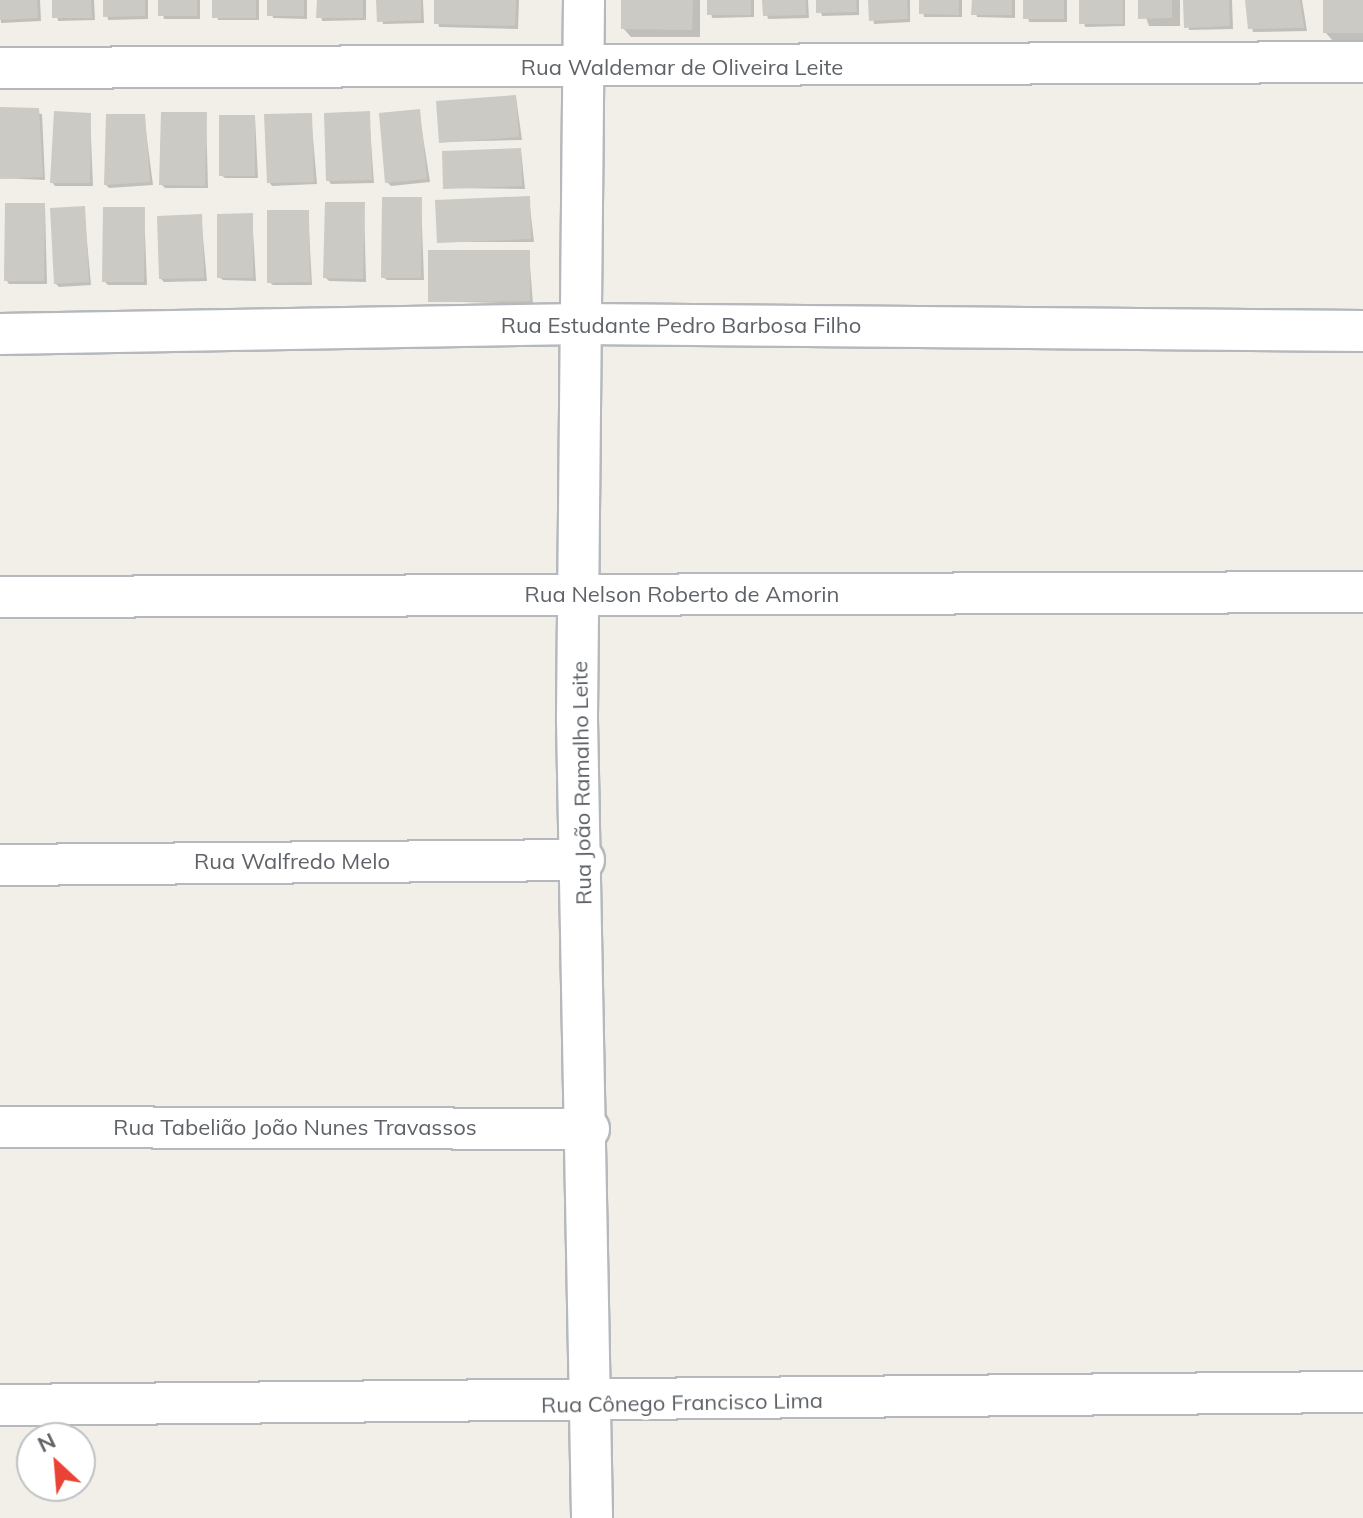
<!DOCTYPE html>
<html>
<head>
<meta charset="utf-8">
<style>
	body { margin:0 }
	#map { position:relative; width:1363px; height:1518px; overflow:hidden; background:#f1efe8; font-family:Mulish,sans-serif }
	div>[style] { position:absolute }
	.shadow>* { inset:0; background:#0003 }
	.building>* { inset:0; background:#cccac5 }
	.roads { filter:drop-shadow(2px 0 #b5b8bc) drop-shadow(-2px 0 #b5b8bc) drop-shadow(0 2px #b5b8bc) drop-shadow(0 -2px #b5b8bc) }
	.minor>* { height:40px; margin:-20px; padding:0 20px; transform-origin:20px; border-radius:20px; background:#fff }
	span { translate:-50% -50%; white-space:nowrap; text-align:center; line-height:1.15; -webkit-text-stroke:8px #fff; paint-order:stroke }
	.street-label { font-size:22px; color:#5f6368 }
	.north { position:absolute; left:16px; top:1422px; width:80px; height:80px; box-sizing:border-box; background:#fff; border:2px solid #bfc1c3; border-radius:50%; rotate:334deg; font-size:22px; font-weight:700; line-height:32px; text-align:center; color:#5f6368 }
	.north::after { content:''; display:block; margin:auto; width:28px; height:36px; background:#ea4335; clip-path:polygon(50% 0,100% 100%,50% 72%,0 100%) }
</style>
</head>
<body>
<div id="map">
	<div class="shadow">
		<div style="clip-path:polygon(0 0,40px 0,41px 21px,1px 23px)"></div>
		<div style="clip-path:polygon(54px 0,94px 0,95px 20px,58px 21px)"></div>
		<div style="clip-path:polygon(105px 0,148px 0,148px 19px,108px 20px)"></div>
		<div style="clip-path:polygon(160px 0,200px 0,200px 19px,164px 19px)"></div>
		<div style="clip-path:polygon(214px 0,259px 0,259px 20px,218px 20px)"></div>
		<div style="clip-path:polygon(269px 0,307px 0,307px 19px,273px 18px)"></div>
		<div style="clip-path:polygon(319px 0,366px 0,366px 20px,322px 21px)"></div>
		<div style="clip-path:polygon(378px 0,423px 0,424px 23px,383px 24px)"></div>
		<div style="clip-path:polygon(436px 0,519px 0,518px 29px,439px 27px)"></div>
		<div style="clip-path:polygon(623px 0,700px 0,700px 37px,631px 37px,623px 28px)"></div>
		<div style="clip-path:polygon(709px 0,754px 0,754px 17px,712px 18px)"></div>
		<div style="clip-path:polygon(764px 0,808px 0,809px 18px,768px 19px)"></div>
		<div style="clip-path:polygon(818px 0,859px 0,859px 15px,822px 16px)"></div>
		<div style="clip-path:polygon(870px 0,910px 0,910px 22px,874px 24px)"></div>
		<div style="clip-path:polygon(921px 0,962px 0,962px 17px,924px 17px)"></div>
		<div style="clip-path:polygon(974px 0,1015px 0,1015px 18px,977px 17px)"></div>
		<div style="clip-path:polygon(1025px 0,1067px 0,1067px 22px,1029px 22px)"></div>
		<div style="clip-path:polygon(1081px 0,1125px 0,1125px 26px,1085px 27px)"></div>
		<div style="clip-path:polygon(1140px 0,1180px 0,1180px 26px,1149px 26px)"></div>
		<div style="clip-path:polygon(1185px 0,1232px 0,1233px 29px,1189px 30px)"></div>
		<div style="clip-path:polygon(1247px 0,1302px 0,1307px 31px,1253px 32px)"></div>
		<div style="clip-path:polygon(1325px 0,1363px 0,1363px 40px,1333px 41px,1325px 32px)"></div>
		<div style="clip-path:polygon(516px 97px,522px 140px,441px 142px)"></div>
		<div style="clip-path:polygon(0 109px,42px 114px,45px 180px,0 178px)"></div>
		<div style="clip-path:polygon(419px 111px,430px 182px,391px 186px,387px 182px)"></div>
		<div style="clip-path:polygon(369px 113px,374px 183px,331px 184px,328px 180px)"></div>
		<div style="clip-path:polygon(206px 114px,208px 188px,165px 188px,161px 184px)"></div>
		<div style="clip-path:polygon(90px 115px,93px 186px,55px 186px,52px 182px)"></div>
		<div style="clip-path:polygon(311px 115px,317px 184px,272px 186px,269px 182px)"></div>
		<div style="clip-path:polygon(144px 116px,153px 185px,109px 188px,106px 185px)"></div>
		<div style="clip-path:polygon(255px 117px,258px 178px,225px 178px,221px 175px)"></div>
		<div style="clip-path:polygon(521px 150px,525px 189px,445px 188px)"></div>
		<div style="clip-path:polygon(529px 198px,534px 242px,439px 242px)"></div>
		<div style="clip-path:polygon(421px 199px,424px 280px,387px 280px,383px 277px)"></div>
		<div style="clip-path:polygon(364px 204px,366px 282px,329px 281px,325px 277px)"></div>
		<div style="clip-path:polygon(45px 205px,47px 284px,9px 284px,6px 280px)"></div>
		<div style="clip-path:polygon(84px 208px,91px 285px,59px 287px,56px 284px)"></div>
		<div style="clip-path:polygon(144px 209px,147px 285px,108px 285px,104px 281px)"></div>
		<div style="clip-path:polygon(308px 212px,312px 285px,273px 285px,269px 282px)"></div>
		<div style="clip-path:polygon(252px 215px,256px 281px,223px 280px,219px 277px)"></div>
		<div style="clip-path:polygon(201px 216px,207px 281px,164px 282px,161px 279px)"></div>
		<div style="clip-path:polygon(529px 252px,533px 304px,430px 301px)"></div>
	</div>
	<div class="building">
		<div style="clip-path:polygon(0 0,37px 0,38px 18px,0 20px)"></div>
		<div style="clip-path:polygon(52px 0,91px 0,92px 18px,52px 18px)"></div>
		<div style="clip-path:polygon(103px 0,145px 0,145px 16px,103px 17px)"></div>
		<div style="clip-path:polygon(158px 0,197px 0,197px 16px,158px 16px)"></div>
		<div style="clip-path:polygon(212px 0,256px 0,256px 18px,212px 18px)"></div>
		<div style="clip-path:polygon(267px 0,304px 0,304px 16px,267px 16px)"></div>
		<div style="clip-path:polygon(317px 0,363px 0,363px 18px,316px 18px)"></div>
		<div style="clip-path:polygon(376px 0,421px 0,421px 20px,377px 22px)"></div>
		<div style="clip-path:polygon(434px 0,516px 0,515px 26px,434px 24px)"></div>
		<div style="clip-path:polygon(621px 0,693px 0,692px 30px,621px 29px)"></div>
		<div style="clip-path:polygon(707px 0,751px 0,751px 15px,707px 15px)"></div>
		<div style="clip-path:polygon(762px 0,806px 0,806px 15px,763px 16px)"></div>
		<div style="clip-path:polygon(816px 0,856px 0,857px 12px,816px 13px)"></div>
		<div style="clip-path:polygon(868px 0,907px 0,908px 19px,869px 21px)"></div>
		<div style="clip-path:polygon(919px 0,959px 0,959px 15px,919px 14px)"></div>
		<div style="clip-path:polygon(972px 0,1012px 0,1012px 15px,971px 15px)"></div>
		<div style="clip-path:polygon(1023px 0,1064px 0,1064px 19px,1023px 19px)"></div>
		<div style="clip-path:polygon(1079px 0,1123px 0,1123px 24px,1079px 24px)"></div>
		<div style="clip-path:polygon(1138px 0,1172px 0,1172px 18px,1138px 19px)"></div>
		<div style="clip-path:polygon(1183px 0,1229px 0,1230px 26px,1184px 28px)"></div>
		<div style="clip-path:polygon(1245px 0,1300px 0,1304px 28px,1248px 29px)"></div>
		<div style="clip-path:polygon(1323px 0,1363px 0,1363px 33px,1323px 33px)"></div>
		<div style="clip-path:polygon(516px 95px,519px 137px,439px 143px,436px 101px)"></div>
		<div style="clip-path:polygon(0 107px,39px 108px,43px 177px,0 179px)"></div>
		<div style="clip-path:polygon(420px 109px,427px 179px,385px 183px,379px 113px)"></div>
		<div style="clip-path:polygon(54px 111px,91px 113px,90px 183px,50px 183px)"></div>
		<div style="clip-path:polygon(370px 111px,372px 180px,326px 181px,324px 113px)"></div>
		<div style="clip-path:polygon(161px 112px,207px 112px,205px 186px,159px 185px)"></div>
		<div style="clip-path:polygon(312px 113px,314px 182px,267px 183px,264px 114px)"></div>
		<div style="clip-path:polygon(106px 114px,145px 114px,150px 182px,104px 185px)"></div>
		<div style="clip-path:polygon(219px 115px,255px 115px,255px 176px,219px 176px)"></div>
		<div style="clip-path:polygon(521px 148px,522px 186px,443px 189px,442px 151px)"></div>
		<div style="clip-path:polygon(530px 196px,531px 239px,437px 243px,435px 200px)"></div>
		<div style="clip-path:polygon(382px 197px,422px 197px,421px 278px,381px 278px)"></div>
		<div style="clip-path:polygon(325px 202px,365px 202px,363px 279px,323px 278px)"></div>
		<div style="clip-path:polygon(5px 203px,45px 203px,44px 281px,4px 281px)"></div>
		<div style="clip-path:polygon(85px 206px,89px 282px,54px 284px,50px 208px)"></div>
		<div style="clip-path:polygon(103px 207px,145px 207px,144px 282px,102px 282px)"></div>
		<div style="clip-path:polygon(267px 210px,309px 210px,310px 282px,267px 283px)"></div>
		<div style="clip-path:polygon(253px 213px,253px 278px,217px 278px,217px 214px)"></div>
		<div style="clip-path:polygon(202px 214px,204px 278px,159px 279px,157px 216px)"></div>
		<div style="clip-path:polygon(428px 250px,530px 250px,530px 301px,428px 302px)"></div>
	</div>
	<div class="roads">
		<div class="minor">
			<div style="left:584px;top:0;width:720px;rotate:90.56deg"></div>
			<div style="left:577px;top:720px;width:798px;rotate:88.92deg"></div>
			<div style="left:0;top:68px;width:1363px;rotate:-0.25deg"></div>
			<div style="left:0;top:334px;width:581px;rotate:-0.99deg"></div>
			<div style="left:581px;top:324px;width:782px;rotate:0.51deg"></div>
			<div style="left:0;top:597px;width:1363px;rotate:-0.21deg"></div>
			<div style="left:0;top:865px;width:584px;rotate:-0.49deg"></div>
			<div style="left:0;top:1127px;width:589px;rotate:0.19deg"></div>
			<div style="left:0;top:1405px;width:1363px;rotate:-0.55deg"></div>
		</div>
	</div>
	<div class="street-label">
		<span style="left:682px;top:68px">Rua Waldemar de Oliveira Leite</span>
		<span style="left:681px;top:326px">Rua Estudante Pedro Barbosa Filho</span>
		<span style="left:682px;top:595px">Rua Nelson Roberto de Amorin</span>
		<span style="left:582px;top:783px;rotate:-91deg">Rua João Ramalho Leite</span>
		<span style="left:292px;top:862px">Rua Walfredo Melo</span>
		<span style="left:295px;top:1128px">Rua Tabelião João Nunes Travassos</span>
		<span style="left:682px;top:1403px;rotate:-1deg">Rua Cônego Francisco Lima</span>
	</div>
	<div class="north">N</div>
</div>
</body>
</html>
